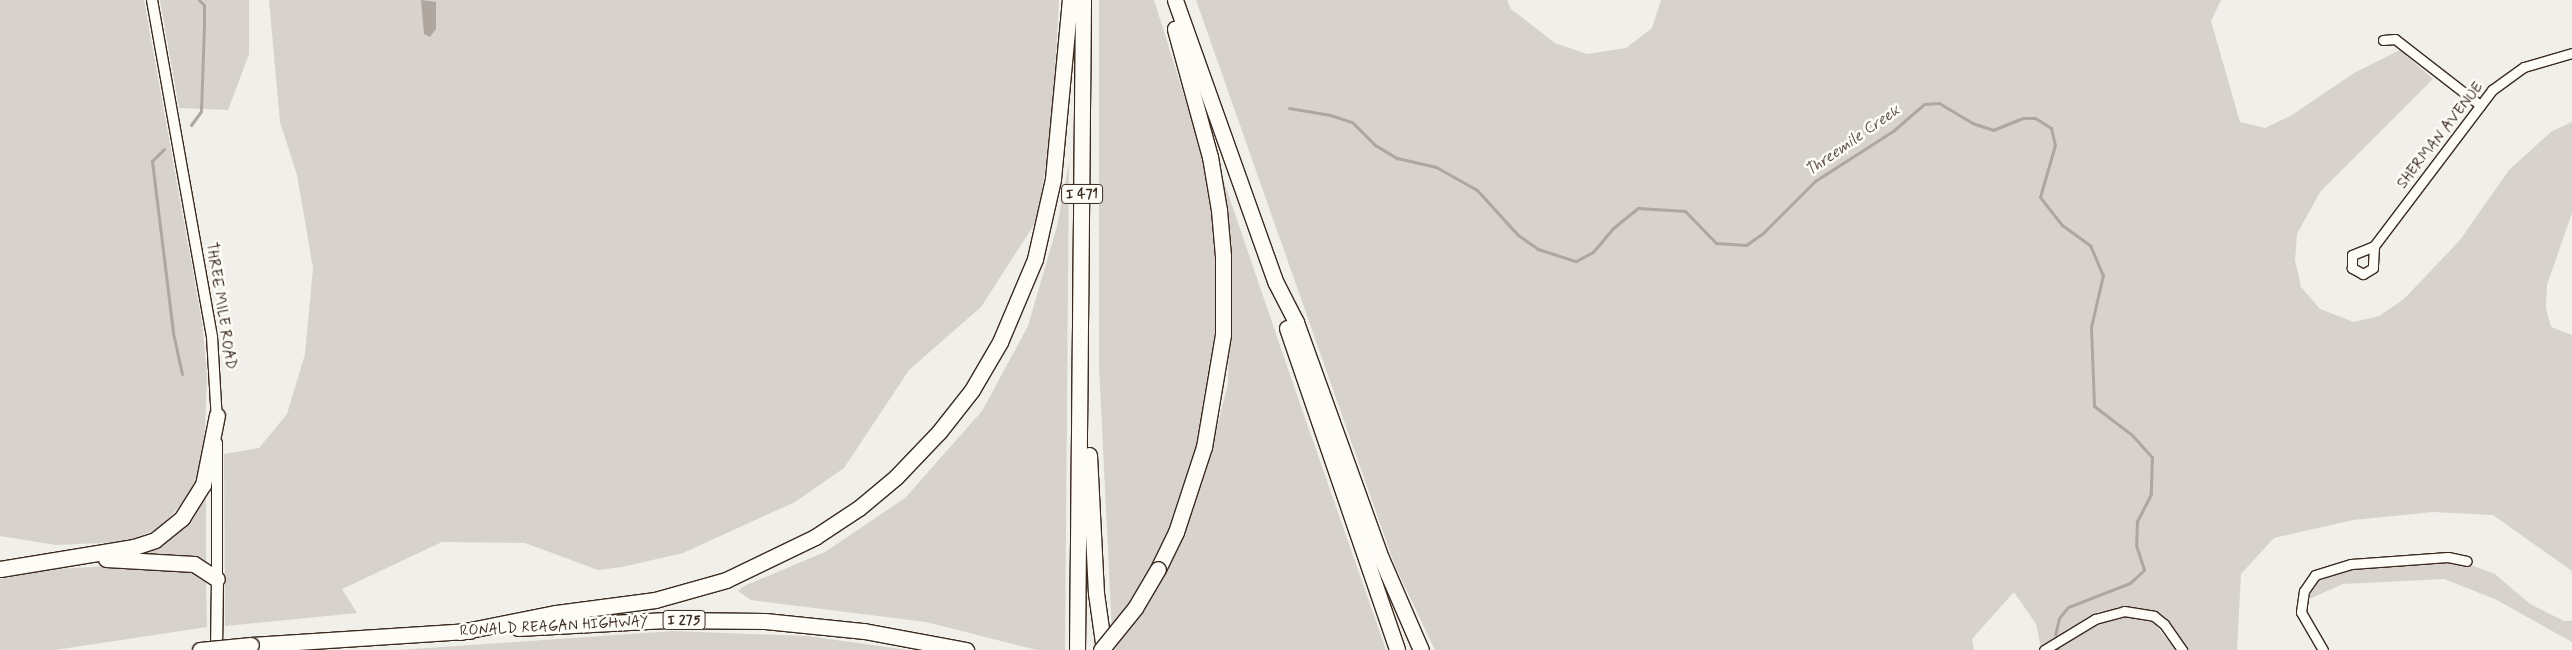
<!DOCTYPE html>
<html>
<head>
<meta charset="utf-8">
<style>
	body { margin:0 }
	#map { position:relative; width:2572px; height:650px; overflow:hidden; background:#f1efea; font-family:Mynerve,sans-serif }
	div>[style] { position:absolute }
	.green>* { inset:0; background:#d7d2cc }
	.water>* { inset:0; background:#aea69f }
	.stream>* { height:3px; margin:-1.5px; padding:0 1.5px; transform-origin:1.5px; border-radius:1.5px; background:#aea69f }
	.roads { filter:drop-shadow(1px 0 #3b2a1e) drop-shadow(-1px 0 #3b2a1e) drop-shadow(0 1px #3b2a1e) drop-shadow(0 -1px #3b2a1e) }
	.minor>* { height:9px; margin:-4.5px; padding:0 4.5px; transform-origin:4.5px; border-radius:4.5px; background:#fdfcf7 }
	.tertiary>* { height:10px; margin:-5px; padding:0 5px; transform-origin:5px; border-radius:5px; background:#fdfcf7 }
	.secondary>* { height:11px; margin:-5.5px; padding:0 5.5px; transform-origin:5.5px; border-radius:5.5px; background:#fdfcf7 }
	.motorway>* { height:15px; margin:-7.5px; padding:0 7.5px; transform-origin:7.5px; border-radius:7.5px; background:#fdfcf7 }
	.bridges { filter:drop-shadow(1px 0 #3b2a1e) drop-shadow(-1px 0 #3b2a1e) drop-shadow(0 1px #3b2a1e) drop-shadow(0 -1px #3b2a1e) }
	.motorway-bridge>* { height:15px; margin:-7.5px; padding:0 7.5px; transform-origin:7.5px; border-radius:7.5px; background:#fdfcf7 }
	span { translate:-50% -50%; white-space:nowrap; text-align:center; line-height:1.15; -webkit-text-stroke:5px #fdfcf7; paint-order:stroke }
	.shield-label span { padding:1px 4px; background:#fdfcf7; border:1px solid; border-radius:4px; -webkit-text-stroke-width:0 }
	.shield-label { font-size:14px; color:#3b2a1e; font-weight:700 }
	.street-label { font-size:15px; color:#3b2a1e }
	.water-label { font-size:16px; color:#63554b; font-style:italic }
</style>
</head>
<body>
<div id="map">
	<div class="green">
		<div style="clip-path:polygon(0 0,144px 0,202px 322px,207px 374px,205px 431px,200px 466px,190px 496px,158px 529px,125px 542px,56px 545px,0 536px)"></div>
		<div style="clip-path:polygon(160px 0,249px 0,249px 54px,228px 110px,179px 108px)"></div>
		<div style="clip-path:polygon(269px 0,1059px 0,1052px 129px,1037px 220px,981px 307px,909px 370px,844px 468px,795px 502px,683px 553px,622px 567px,598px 570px,525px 543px,442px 542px,342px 589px,357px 613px,225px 626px,224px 454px,259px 448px,287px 414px,305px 354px,313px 268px,297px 175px,280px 122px)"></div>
		<div style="clip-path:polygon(1099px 0,1154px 0,1202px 153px,1217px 242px,1217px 346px,1204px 430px,1175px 520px,1154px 566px,1112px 632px,1099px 366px)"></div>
		<div style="clip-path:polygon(1196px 0,1507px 0,1511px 9px,1555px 43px,1587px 54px,1626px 48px,1652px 28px,1661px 0,2221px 0,2211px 21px,2240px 122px,2265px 128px,2292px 115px,2354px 73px,2400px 50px,2433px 79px,2320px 192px,2297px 234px,2295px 260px,2301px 287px,2320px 309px,2354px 322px,2379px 316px,2404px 299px,2460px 240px,2509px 170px,2552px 131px,2572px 122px,2572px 213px,2547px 285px,2546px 308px,2551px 327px,2572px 335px,2572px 571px,2493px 515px,2433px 512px,2353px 520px,2274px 538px,2241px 574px,2237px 650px,2186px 650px,2172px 627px,2155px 612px,2132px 607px,2098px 612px,2041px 648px,2036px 624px,2014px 592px,1972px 639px,1974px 650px,1435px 650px,1395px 566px)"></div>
		<div style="clip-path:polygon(1069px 162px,1065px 650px,1037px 650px,926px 622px,751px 600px,738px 591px,744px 586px,825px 552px,905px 498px,982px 411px,1028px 326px,1057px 226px)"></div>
		<div style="clip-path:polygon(1219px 167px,1289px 372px,1386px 650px,1114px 650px,1153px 593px,1184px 537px,1209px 458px,1228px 384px,1230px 244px)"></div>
		<div style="clip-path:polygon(206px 490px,206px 561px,183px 555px,128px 554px)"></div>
		<div style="clip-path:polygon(2439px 561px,2471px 565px,2495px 574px,2530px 604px,2564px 621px,2572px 621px,2572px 642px,2495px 599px,2444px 579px,2343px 584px,2309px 599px,2313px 586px,2323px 576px,2357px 567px)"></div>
		<div style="clip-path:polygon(110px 566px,183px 567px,199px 573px,206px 582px,207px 627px,55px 650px,0 650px,0 579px,54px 569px)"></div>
		<div style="clip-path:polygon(2134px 615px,2154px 623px,2176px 650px,2046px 650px,2110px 618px)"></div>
		<div style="clip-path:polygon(674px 631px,807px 636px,908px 650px,399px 650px)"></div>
	</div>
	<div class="water">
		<div style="clip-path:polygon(421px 0,436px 2px,436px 29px,430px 37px,424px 34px)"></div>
	</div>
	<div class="stream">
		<div style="left:1289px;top:108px;width:42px;rotate:9.7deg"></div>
		<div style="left:1330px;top:115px;width:23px;rotate:18deg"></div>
		<div style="left:1352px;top:122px;width:33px;rotate:45deg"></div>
		<div style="left:1375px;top:145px;width:26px;rotate:31deg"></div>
		<div style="left:1397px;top:158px;width:40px;rotate:13deg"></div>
		<div style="left:1436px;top:167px;width:47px;rotate:29.3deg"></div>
		<div style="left:1477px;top:190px;width:61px;rotate:47.7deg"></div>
		<div style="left:1518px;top:235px;width:24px;rotate:35deg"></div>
		<div style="left:1538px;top:249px;width:40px;rotate:18deg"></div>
		<div style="left:1576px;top:261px;width:19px;rotate:-28deg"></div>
		<div style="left:1593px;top:252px;width:30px;rotate:-50deg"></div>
		<div style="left:1612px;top:229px;width:33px;rotate:-39deg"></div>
		<div style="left:1638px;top:208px;width:47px;rotate:3.7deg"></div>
		<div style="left:1685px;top:211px;width:45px;rotate:45.9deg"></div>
		<div style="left:1716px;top:243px;width:30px;rotate:4deg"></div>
		<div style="left:1746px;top:245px;width:19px;rotate:-35deg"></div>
		<div style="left:1762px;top:234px;width:75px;rotate:-45deg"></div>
		<div style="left:1815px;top:181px;width:93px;rotate:-32.7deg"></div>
		<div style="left:1893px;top:131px;width:41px;rotate:-41.1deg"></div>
		<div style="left:1924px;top:104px;width:15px;rotate:-4deg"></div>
		<div style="left:1939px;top:103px;width:39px;rotate:31deg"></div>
		<div style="left:1972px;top:123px;width:22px;rotate:18deg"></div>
		<div style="left:1993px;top:130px;width:32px;rotate:-22deg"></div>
		<div style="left:2023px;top:118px;width:12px"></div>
		<div style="left:2035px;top:118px;width:19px;rotate:32deg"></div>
		<div style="left:2051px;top:128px;width:17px;rotate:77deg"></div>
		<div style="left:2055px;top:145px;width:54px;rotate:106.1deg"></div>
		<div style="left:2040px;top:197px;width:36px;rotate:52deg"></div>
		<div style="left:2062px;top:225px;width:34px;rotate:36deg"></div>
		<div style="left:2090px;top:245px;width:33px;rotate:67deg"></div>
		<div style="left:2103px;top:275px;width:53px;rotate:103deg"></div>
		<div style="left:2091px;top:327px;width:79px;rotate:87.8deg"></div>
		<div style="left:2094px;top:406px;width:48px;rotate:37.3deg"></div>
		<div style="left:2132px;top:435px;width:30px;rotate:48deg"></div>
		<div style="left:2152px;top:457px;width:37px;rotate:92deg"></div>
		<div style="left:2151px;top:494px;width:30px;rotate:117deg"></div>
		<div style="left:2137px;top:521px;width:24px;rotate:92deg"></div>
		<div style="left:2136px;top:545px;width:26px;rotate:72deg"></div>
		<div style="left:2144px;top:570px;width:19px;rotate:137deg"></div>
		<div style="left:2130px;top:583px;width:66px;rotate:158.8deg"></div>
		<div style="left:2068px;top:607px;width:14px;rotate:129deg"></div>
		<div style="left:2059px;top:618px;width:17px;rotate:103deg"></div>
		<div style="left:191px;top:125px;width:17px;rotate:-54deg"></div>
		<div style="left:201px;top:111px;width:88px;rotate:-88deg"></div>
		<div style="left:204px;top:23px;width:18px;rotate:-90deg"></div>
		<div style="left:204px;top:5px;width:7px;rotate:-135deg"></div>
		<div style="left:164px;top:149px;width:17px;rotate:135deg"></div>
		<div style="left:152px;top:161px;width:173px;rotate:83deg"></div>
		<div style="left:173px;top:333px;width:42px;rotate:77.6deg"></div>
		<div style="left:2058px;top:650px;width:2px;rotate:-90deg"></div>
	</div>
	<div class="roads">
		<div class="minor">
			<div style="left:2383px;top:40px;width:12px;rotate:-5deg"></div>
			<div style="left:2395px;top:39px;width:108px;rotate:37.8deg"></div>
			<div style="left:2374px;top:246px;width:22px;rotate:93deg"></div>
			<div style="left:2373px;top:268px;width:12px;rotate:149deg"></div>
			<div style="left:2363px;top:274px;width:13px;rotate:-151deg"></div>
			<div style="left:2352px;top:268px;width:13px;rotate:-90deg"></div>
			<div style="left:2352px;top:255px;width:24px;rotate:-22deg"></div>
			<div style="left:2374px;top:246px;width:196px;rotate:-52.9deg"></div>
			<div style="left:2492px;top:90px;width:39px;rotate:-36deg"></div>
			<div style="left:2524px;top:67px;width:50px;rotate:-16.3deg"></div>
			<div style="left:2044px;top:650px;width:60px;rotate:-31.3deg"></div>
			<div style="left:2095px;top:619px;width:30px;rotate:-15deg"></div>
			<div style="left:2124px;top:611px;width:30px;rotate:9deg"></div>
			<div style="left:2154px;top:616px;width:13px;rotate:39deg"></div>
			<div style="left:2164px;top:624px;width:32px;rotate:55deg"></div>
			<div style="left:2323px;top:650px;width:44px;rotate:-120.1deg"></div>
			<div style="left:2301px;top:612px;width:21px;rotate:-82deg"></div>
			<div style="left:2304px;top:591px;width:19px;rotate:-55deg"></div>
			<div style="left:2315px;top:575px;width:38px;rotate:-17deg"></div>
			<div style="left:2351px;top:564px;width:97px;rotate:-4.1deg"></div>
			<div style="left:2448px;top:557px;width:19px;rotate:12deg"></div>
		</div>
		<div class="tertiary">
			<div style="left:152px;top:0;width:342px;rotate:79.9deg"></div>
			<div style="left:212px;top:337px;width:84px;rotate:86.6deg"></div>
			<div style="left:217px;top:579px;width:136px;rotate:-90deg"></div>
		</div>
		<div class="secondary">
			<div style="left:216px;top:650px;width:71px;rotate:-89.2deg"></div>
		</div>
		<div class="motorway">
			<div style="left:1175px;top:0;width:300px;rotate:70.4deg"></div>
			<div style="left:1276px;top:283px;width:44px;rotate:62.9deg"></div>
			<div style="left:1296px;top:322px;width:251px;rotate:70.2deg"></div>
			<div style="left:1381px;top:558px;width:100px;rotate:66.5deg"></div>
			<div style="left:1287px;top:328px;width:340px;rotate:71.1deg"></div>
			<div style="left:1089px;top:455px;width:138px;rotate:87.1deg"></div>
			<div style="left:1096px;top:593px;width:58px;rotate:82deg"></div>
			<div style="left:106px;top:559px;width:88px;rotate:3.3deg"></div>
			<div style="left:194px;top:564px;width:27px;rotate:33deg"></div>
			<div style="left:0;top:569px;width:136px;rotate:-9.3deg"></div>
			<div style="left:134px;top:547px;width:22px;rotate:-18deg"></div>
			<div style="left:155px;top:540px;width:35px;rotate:-39deg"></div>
			<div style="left:182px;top:518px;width:39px;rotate:-58deg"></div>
			<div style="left:203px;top:485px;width:71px;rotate:-78.7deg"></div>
			<div style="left:1158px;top:569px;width:41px;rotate:-64.1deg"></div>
			<div style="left:1176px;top:532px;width:89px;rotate:-71.8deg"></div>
			<div style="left:1204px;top:447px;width:114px;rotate:-80.4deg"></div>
			<div style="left:1223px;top:335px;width:79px;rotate:-90deg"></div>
			<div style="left:1223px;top:256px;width:46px;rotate:-95deg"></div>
			<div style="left:1219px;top:210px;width:54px;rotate:-99.6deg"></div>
			<div style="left:1210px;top:157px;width:133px;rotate:-105.3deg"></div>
			<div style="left:518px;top:628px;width:149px;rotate:-3.1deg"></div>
			<div style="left:667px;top:620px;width:98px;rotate:0.6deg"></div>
			<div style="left:765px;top:621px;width:100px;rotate:5.8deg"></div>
			<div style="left:864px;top:631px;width:104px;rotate:10.6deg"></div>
			<div style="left:460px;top:632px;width:98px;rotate:-11.2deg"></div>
			<div style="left:556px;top:613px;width:100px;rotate:-7.5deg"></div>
			<div style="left:655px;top:600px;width:74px;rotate:-15.7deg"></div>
			<div style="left:726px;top:580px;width:99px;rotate:-25.8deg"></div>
			<div style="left:815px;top:537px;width:53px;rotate:-33.4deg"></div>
			<div style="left:859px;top:508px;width:48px;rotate:-40deg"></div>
			<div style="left:896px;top:477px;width:62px;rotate:-46.3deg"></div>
			<div style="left:939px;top:432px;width:53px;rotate:-51.8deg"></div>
			<div style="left:972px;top:390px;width:56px;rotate:-59.7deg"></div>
			<div style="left:1000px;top:342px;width:90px;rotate:-67.1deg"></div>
			<div style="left:1035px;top:259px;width:82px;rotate:-77.3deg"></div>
			<div style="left:1053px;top:179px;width:180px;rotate:-84.6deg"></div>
			<div style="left:251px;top:645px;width:219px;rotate:-3.7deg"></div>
			<div style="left:1077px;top:650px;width:650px;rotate:-89.47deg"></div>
		</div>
	</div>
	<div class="bridges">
		<div class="motorway-bridge">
			<div style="left:200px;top:650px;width:51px;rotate:-5.6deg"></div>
			<div style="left:1101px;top:650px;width:54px;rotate:-51deg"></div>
			<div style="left:1135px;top:608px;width:45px;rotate:-59.5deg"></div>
		</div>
	</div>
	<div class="shield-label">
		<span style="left:1082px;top:194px">I 471</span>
		<span style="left:684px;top:620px">I 275</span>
	</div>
	<div class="street-label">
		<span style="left:2441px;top:136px;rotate:-52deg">SHERMAN AVENUE</span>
		<span style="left:220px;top:306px;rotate:81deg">THREE MILE ROAD</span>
		<span style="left:554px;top:627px;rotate:-3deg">RONALD REAGAN HIGHWAY</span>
	</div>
	<div class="water-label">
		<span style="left:1853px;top:141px;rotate:-35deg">Threemile Creek</span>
	</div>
</div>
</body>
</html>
